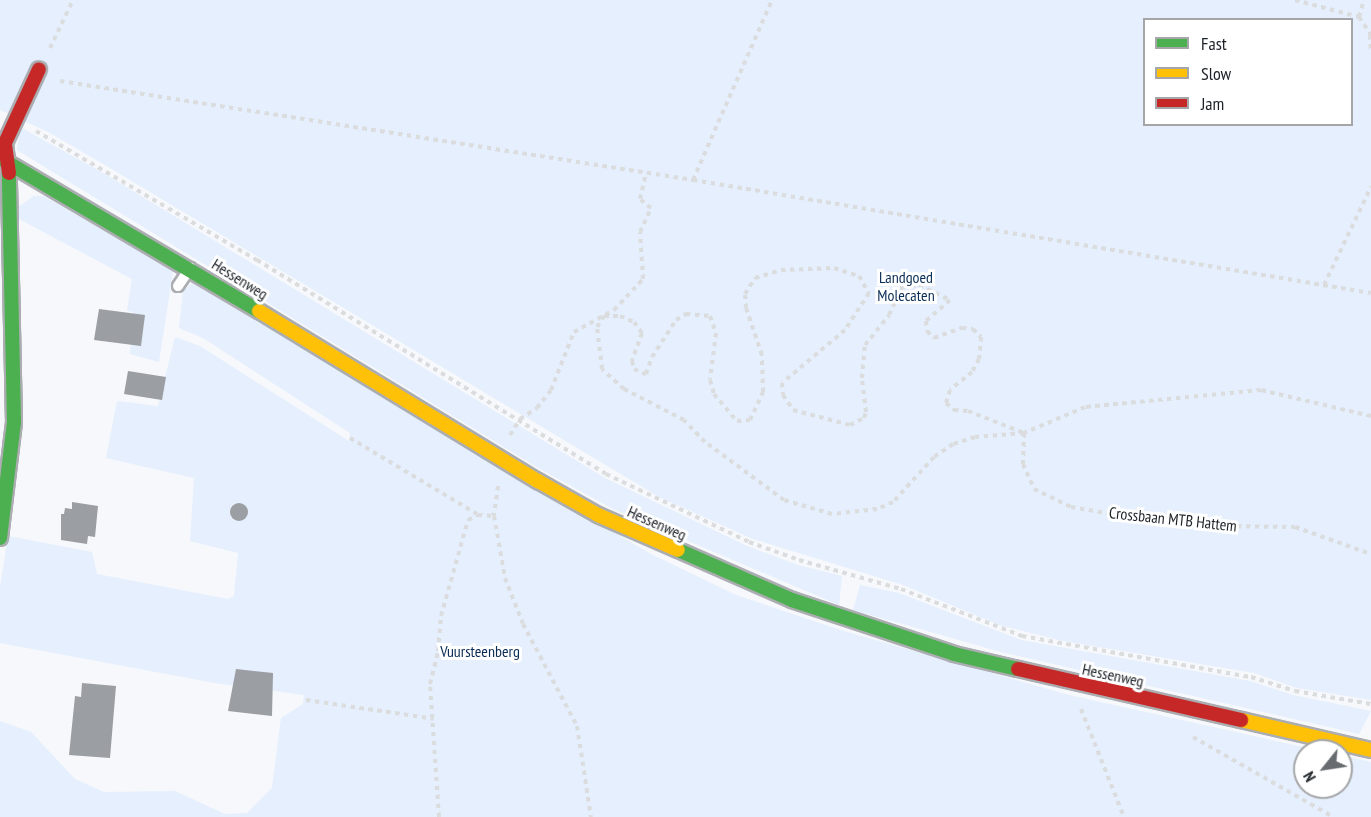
<!DOCTYPE html>
<html>
<head>
<meta charset="utf-8">
<style>
	body { margin:0 }
	#map { position:relative; width:1371px; height:817px; overflow:hidden; background:#f6f8fb; font-family:"PT Sans Narrow",sans-serif }
	div>[style] { position:absolute }
	.green>* { inset:0; background:#e5effd }
	.building>* { inset:0; background:#9b9ea2 }
	.round { border-radius:50% }
	.path>* { height:4px; margin-top:-2px; transform-origin:0; background:repeating-linear-gradient(90deg,#dbdcdd 0 4.5px,transparent 0 9px) }
	.roads { filter:drop-shadow(2px 0 #abadb1) drop-shadow(-2px 0 #abadb1) drop-shadow(0 2px #abadb1) drop-shadow(0 -2px #abadb1) }
	.lane>* { height:10px; margin:-5px; padding:0 5px; transform-origin:5px; border-radius:5px; background:#fefefe }
	.fast>* { height:14px; margin:-7px; padding:0 7px; transform-origin:7px; border-radius:7px; background:#4caf50 }
	.slow>* { height:14px; margin:-7px; padding:0 7px; transform-origin:7px; border-radius:7px; background:#ffc107 }
	.jam>* { height:14px; margin:-7px; padding:0 7px; transform-origin:7px; border-radius:7px; background:#c62828 }
	span { translate:-50% -50%; white-space:nowrap; text-align:center; line-height:1.15; -webkit-text-stroke:6px #fff; paint-order:stroke }
	.park-label { font-size:16px; color:#0a2d55 }
	.street-label { font-size:16px; color:#1c2126 }
	.legend { position:absolute; left:1143px; top:18px; width:210px; height:108px; box-sizing:border-box; background:#fff; border:2px solid #a4a6a8; margin:0; padding:8px 10px; list-style:none; font-size:18px; color:#1c2126 }
	.legend li { display:flex; align-items:center; gap:12px; height:30px }
	.legend b { width:30px; border:2px solid #a4a6a8 }
	.north { position:absolute; left:1293px; top:739px; width:60px; height:60px; box-sizing:border-box; background:#fff; border:2px solid #a4a6a8; border-radius:50%; rotate:240deg; font-size:16px; font-weight:700; line-height:24px; text-align:center; color:#1c2126 }
	.north::after { content:''; display:block; margin:auto; width:21px; height:27px; background:#686c71; clip-path:polygon(50% 0,100% 100%,50% 72%,0 100%) }
</style>
</head>
<body>
<div id="map">
	<div class="green">
		<div style="clip-path:polygon(evenodd,0 0,1371px 0,1371px 700px,1297px 688px,1254px 673px,1063px 641px,999px 625px,903px 585px,753px 539px,659px 497px,110px 168px,48px 132px,0 110px,0 0,1144px 20px,1352px 20px,1352px 124px,1144px 124px,1144px 20px)"></div>
		<div style="clip-path:polygon(20px 127px,105px 174px,605px 478px,745px 545px,798px 565px,842px 576px,839px 605px,613px 509px,540px 469px,17px 150px)"></div>
		<div style="clip-path:polygon(34px 196px,44px 196px,173px 271px,159px 362px,130px 354px,133px 312px,127px 311px,132px 279px,15px 217px,18px 207px)"></div>
		<div style="clip-path:polygon(192px 283px,651px 554px,736px 595px,844px 631px,1069px 695px,1321px 751px,1305px 751px,1305px 787px,1341px 787px,1341px 755px,1371px 762px,1371px 817px,0 817px,0 721px,31px 732px,75px 779px,104px 792px,175px 791px,225px 814px,247px 813px,272px 788px,281px 718px,303px 704px,304px 695px,215px 683px,0 643px,0 587px,8px 536px,92px 552px,97px 574px,228px 599px,234px 596px,238px 553px,190px 541px,194px 478px,106px 458px,117px 401px,158px 406px,175px 337px,200px 346px,349px 441px,350px 433px,203px 338px,179px 328px,183px 291px)"></div>
		<div style="clip-path:polygon(860px 585px,899px 593px,1021px 640px,1250px 681px,1293px 695px,1371px 711px,1359px 734px,1001px 652px,853px 610px)"></div>
	</div>
	<div class="building">
		<div style="clip-path:polygon(99px 309px,145px 315px,141px 346px,94px 340px)"></div>
		<div style="clip-path:polygon(128px 371px,166px 377px,162px 400px,124px 394px)"></div>
		<div style="clip-path:polygon(72px 502px,98px 506px,95px 537px,88px 536px,87px 544px,61px 540px,61px 514px,64px 514px,65px 508px,72px 509px)"></div>
		<div class="round" style="left:230px;top:503px;width:18px;height:18px"></div>
		<div style="clip-path:polygon(236px 669px,273px 673px,272px 716px,228px 711px)"></div>
		<div style="clip-path:polygon(82px 683px,116px 686px,110px 758px,69px 755px,75px 696px,81px 697px)"></div>
	</div>
	<div class="path">
		<div style="left:1295px;top:0;width:66px;rotate:14.9deg"></div>
		<div style="left:1359px;top:17px;width:22px;rotate:56deg"></div>
		<div style="left:1359px;top:17px;width:18px;rotate:-74deg"></div>
		<div style="left:1370px;top:35px;width:17px;rotate:87deg"></div>
		<div style="left:50px;top:48px;width:53px;rotate:-64.4deg"></div>
		<div style="left:60px;top:81px;width:641px;rotate:8.89deg"></div>
		<div style="left:693px;top:180px;width:687px;rotate:9.46deg"></div>
		<div style="left:36px;top:131px;width:256px;rotate:30.3deg"></div>
		<div style="left:257px;top:260px;width:409px;rotate:31.5deg"></div>
		<div style="left:606px;top:474px;width:158px;rotate:25.4deg"></div>
		<div style="left:749px;top:542px;width:53px;rotate:19.8deg"></div>
		<div style="left:799px;top:560px;width:106px;rotate:15.9deg"></div>
		<div style="left:901px;top:589px;width:130px;rotate:21.2deg"></div>
		<div style="left:1022px;top:636px;width:233px;rotate:10.2deg"></div>
		<div style="left:1251px;top:677px;width:46px;rotate:17.7deg"></div>
		<div style="left:1295px;top:691px;width:77px;rotate:9.7deg"></div>
		<div style="left:693px;top:180px;width:197px;rotate:-66.3deg"></div>
		<div style="left:1324px;top:285px;width:109px;rotate:-64.4deg"></div>
		<div style="left:1371px;top:416px;width:113px;rotate:-166.7deg"></div>
		<div style="left:1261px;top:390px;width:177px;rotate:174.5deg"></div>
		<div style="left:1085px;top:407px;width:66px;rotate:156.9deg"></div>
		<div style="left:1024px;top:433px;width:49px;rotate:175.3deg"></div>
		<div style="left:975px;top:437px;width:23px;rotate:162deg"></div>
		<div style="left:953px;top:444px;width:23px;rotate:146deg"></div>
		<div style="left:934px;top:457px;width:61px;rotate:132.3deg"></div>
		<div style="left:893px;top:502px;width:17px;rotate:156deg"></div>
		<div style="left:877px;top:509px;width:45px;rotate:173.7deg"></div>
		<div style="left:832px;top:514px;width:50px;rotate:-163.7deg"></div>
		<div style="left:784px;top:500px;width:98px;rotate:-143.7deg"></div>
		<div style="left:705px;top:442px;width:30px;rotate:-134deg"></div>
		<div style="left:684px;top:420px;width:68px;rotate:-152.7deg"></div>
		<div style="left:624px;top:389px;width:30px;rotate:-138deg"></div>
		<div style="left:602px;top:369px;width:42px;rotate:-96.8deg"></div>
		<div style="left:597px;top:327px;width:13px;rotate:-58deg"></div>
		<div style="left:604px;top:316px;width:16px"></div>
		<div style="left:620px;top:316px;width:15px;rotate:23deg"></div>
		<div style="left:634px;top:322px;width:14px;rotate:54deg"></div>
		<div style="left:642px;top:333px;width:30px;rotate:110deg"></div>
		<div style="left:632px;top:361px;width:8px;rotate:76deg"></div>
		<div style="left:634px;top:369px;width:13px;rotate:23deg"></div>
		<div style="left:646px;top:374px;width:18px;rotate:-71deg"></div>
		<div style="left:652px;top:357px;width:44px;rotate:-57deg"></div>
		<div style="left:676px;top:320px;width:12px;rotate:-31deg"></div>
		<div style="left:686px;top:314px;width:24px;rotate:5deg"></div>
		<div style="left:710px;top:316px;width:18px;rotate:71deg"></div>
		<div style="left:716px;top:333px;width:47px;rotate:97.3deg"></div>
		<div style="left:710px;top:380px;width:15px;rotate:74deg"></div>
		<div style="left:714px;top:394px;width:35px;rotate:50deg"></div>
		<div style="left:737px;top:421px;width:13px;rotate:-4deg"></div>
		<div style="left:750px;top:420px;width:31px;rotate:-65deg"></div>
		<div style="left:763px;top:392px;width:37px;rotate:-92deg"></div>
		<div style="left:762px;top:355px;width:50px;rotate:-108.8deg"></div>
		<div style="left:746px;top:308px;width:14px;rotate:-94deg"></div>
		<div style="left:745px;top:294px;width:19px;rotate:-58deg"></div>
		<div style="left:755px;top:278px;width:27px;rotate:-17deg"></div>
		<div style="left:781px;top:270px;width:53px;rotate:-2.2deg"></div>
		<div style="left:834px;top:268px;width:26px;rotate:18deg"></div>
		<div style="left:859px;top:276px;width:20px;rotate:60deg"></div>
		<div style="left:869px;top:293px;width:44px;rotate:123deg"></div>
		<div style="left:845px;top:330px;width:82px;rotate:139.9deg"></div>
		<div style="left:782px;top:383px;width:12px;rotate:85deg"></div>
		<div style="left:783px;top:395px;width:18px;rotate:56deg"></div>
		<div style="left:793px;top:410px;width:59px;rotate:14.7deg"></div>
		<div style="left:850px;top:425px;width:16px;rotate:-27deg"></div>
		<div style="left:864px;top:418px;width:6px;rotate:-72deg"></div>
		<div style="left:866px;top:412px;width:34px;rotate:-97deg"></div>
		<div style="left:862px;top:378px;width:33px;rotate:-85deg"></div>
		<div style="left:865px;top:345px;width:38px;rotate:-51deg"></div>
		<div style="left:889px;top:315px;width:31px;rotate:-65deg"></div>
		<div style="left:902px;top:287px;width:17px;rotate:-7deg"></div>
		<div style="left:919px;top:285px;width:34px;rotate:26deg"></div>
		<div style="left:950px;top:300px;width:32px;rotate:139deg"></div>
		<div style="left:926px;top:321px;width:10px;rotate:84deg"></div>
		<div style="left:927px;top:331px;width:10px;rotate:45deg"></div>
		<div style="left:934px;top:338px;width:30px;rotate:-20deg"></div>
		<div style="left:962px;top:328px;width:11px;rotate:5deg"></div>
		<div style="left:973px;top:329px;width:11px;rotate:45deg"></div>
		<div style="left:981px;top:337px;width:22px;rotate:95deg"></div>
		<div style="left:979px;top:359px;width:15px;rotate:118deg"></div>
		<div style="left:972px;top:372px;width:28px;rotate:141deg"></div>
		<div style="left:950px;top:390px;width:14px;rotate:107deg"></div>
		<div style="left:946px;top:403px;width:11px;rotate:41deg"></div>
		<div style="left:954px;top:410px;width:14px;rotate:4deg"></div>
		<div style="left:968px;top:411px;width:60px;rotate:21.4deg"></div>
		<div style="left:1024px;top:433px;width:31px;rotate:92deg"></div>
		<div style="left:1023px;top:464px;width:27px;rotate:66deg"></div>
		<div style="left:1034px;top:489px;width:41px;rotate:25.9deg"></div>
		<div style="left:1071px;top:507px;width:66px;rotate:9.6deg"></div>
		<div style="left:1136px;top:518px;width:83px;rotate:5.5deg"></div>
		<div style="left:1219px;top:526px;width:76px;rotate:0.8deg"></div>
		<div style="left:1295px;top:527px;width:81px;rotate:19.6deg"></div>
		<div style="left:510px;top:435px;width:19px;rotate:-58deg"></div>
		<div style="left:520px;top:419px;width:20px;rotate:-33deg"></div>
		<div style="left:537px;top:408px;width:23px;rotate:-52deg"></div>
		<div style="left:551px;top:390px;width:62px;rotate:-68.4deg"></div>
		<div style="left:574px;top:332px;width:46px;rotate:-28.8deg"></div>
		<div style="left:614px;top:310px;width:42px;rotate:-46.9deg"></div>
		<div style="left:643px;top:279px;width:47px;rotate:-93.7deg"></div>
		<div style="left:640px;top:232px;width:26px;rotate:-65deg"></div>
		<div style="left:651px;top:208px;width:14px;rotate:-141deg"></div>
		<div style="left:640px;top:199px;width:27px;rotate:-77deg"></div>
		<div style="left:350px;top:438px;width:148px;rotate:30.9deg"></div>
		<div style="left:498px;top:486px;width:30px;rotate:98deg"></div>
		<div style="left:494px;top:516px;width:63px;rotate:79.9deg"></div>
		<div style="left:505px;top:578px;width:49px;rotate:68.6deg"></div>
		<div style="left:523px;top:624px;width:115px;rotate:62.1deg"></div>
		<div style="left:577px;top:726px;width:92px;rotate:81.3deg"></div>
		<div style="left:306px;top:700px;width:129px;rotate:8.4deg"></div>
		<div style="left:1081px;top:709px;width:116px;rotate:68.3deg"></div>
		<div style="left:1193px;top:737px;width:161px;rotate:29.7deg"></div>
		<div style="left:439px;top:817px;width:133px;rotate:-93.9deg"></div>
		<div style="left:430px;top:684px;width:34px;rotate:-76deg"></div>
		<div style="left:438px;top:651px;width:35px;rotate:-85deg"></div>
		<div style="left:441px;top:616px;width:100px;rotate:-74.3deg"></div>
		<div style="left:468px;top:520px;width:11px;rotate:-27deg"></div>
		<div style="left:478px;top:515px;width:16px;rotate:4deg"></div>
	</div>
	<div class="roads">
		<div class="lane">
			<div style="left:178px;top:286px;width:22px;rotate:-56deg"></div>
		</div>
		<div class="fast">
			<div style="left:0;top:158px;width:301px;rotate:30.6deg"></div>
			<div style="left:0;top:538px;width:117px;rotate:-83.1deg"></div>
			<div style="left:14px;top:422px;width:249px;rotate:-91.2deg"></div>
			<div style="left:678px;top:550px;width:124px;rotate:23.7deg"></div>
			<div style="left:792px;top:600px;width:171px;rotate:18.4deg"></div>
			<div style="left:954px;top:654px;width:66px;rotate:13.2deg"></div>
		</div>
		<div class="slow">
			<div style="left:259px;top:311px;width:327px;rotate:31.4deg"></div>
			<div style="left:538px;top:481px;width:69px;rotate:29.5deg"></div>
			<div style="left:598px;top:515px;width:87px;rotate:23.6deg"></div>
			<div style="left:1241px;top:720px;width:133px;rotate:13deg"></div>
		</div>
		<div class="jam">
			<div style="left:9px;top:173px;width:30px;rotate:-98deg"></div>
			<div style="left:5px;top:143px;width:81px;rotate:-65.3deg"></div>
			<div style="left:1018px;top:669px;width:229px;rotate:12.9deg"></div>
		</div>
	</div>
	<div class="park-label">
		<span style="left:906px;top:286px">Landgoed<br>Molecaten</span>
		<span style="left:480px;top:651px">Vuursteenberg</span>
	</div>
	<div class="street-label">
		<span style="left:240px;top:279px;rotate:32deg">Hessenweg</span>
		<span style="left:1173px;top:519px;rotate:6deg">Crossbaan MTB Hattem</span>
		<span style="left:657px;top:523px;rotate:24deg">Hessenweg</span>
		<span style="left:1113px;top:675px;rotate:12deg">Hessenweg</span>
	</div>
	<ul class="legend">
	<li><b style="height:8px;background:#4caf50"></b>Fast</li>
	<li><b style="height:8px;background:#ffc107"></b>Slow</li>
	<li><b style="height:8px;background:#c62828"></b>Jam</li>
	</ul>
	<div class="north">N</div>
</div>
</body>
</html>
